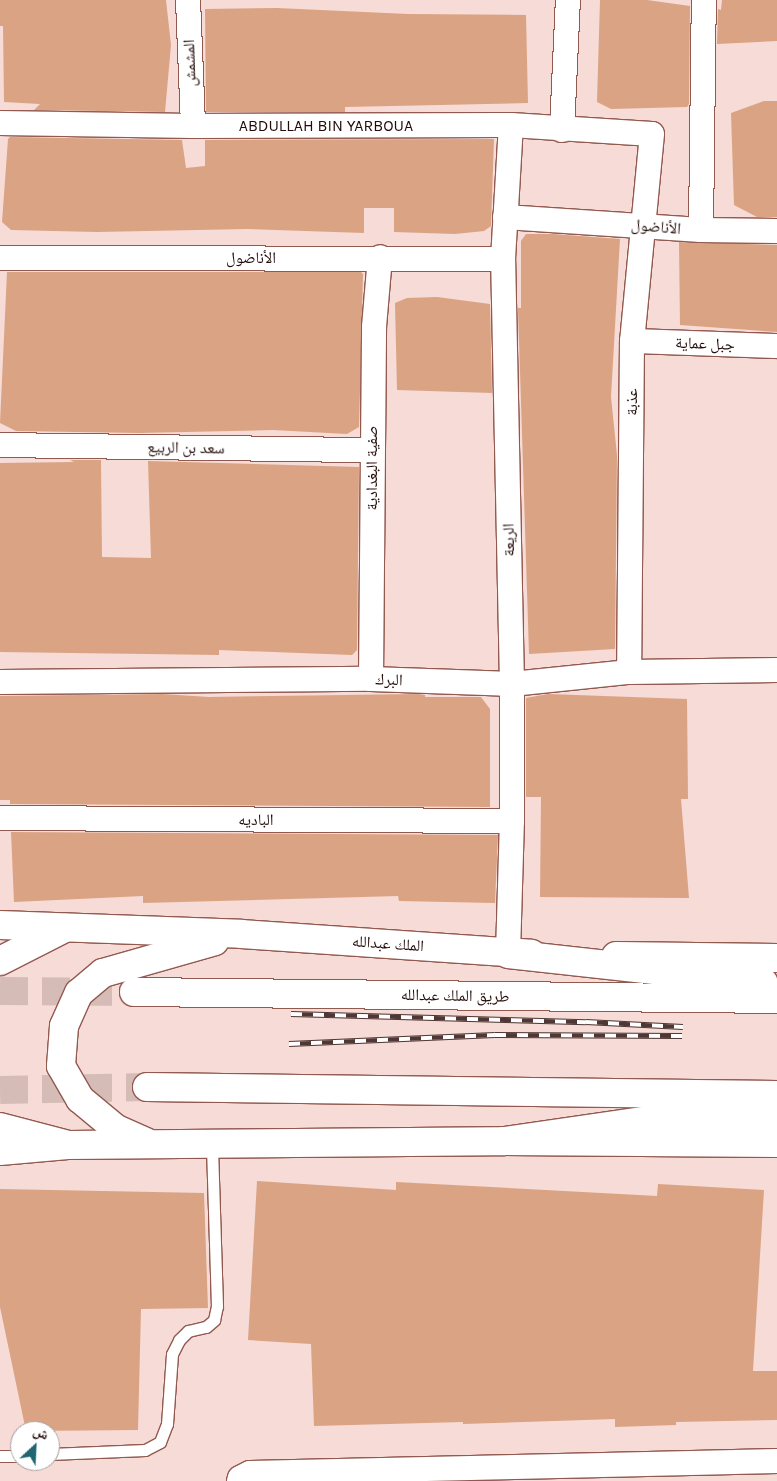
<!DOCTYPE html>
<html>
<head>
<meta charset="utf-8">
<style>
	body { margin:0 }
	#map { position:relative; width:777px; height:1481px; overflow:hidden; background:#f6dbd6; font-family:Karla,"Noto Naskh Arabic",sans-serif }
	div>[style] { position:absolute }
	.building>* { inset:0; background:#daa384 }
	.highway-tunnel>* { height:28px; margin-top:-14px; transform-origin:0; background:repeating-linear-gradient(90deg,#d6bcb7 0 28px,transparent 0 42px) }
	.roads { filter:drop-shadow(1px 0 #92594f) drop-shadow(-1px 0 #92594f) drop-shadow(0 1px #92594f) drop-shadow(0 -1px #92594f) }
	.lane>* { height:11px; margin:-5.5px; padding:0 5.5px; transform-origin:5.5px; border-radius:5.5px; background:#fff }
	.street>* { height:24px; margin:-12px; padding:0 12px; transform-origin:12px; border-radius:12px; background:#fff }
	.secondary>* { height:28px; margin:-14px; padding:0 14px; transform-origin:14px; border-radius:14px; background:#fff }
	.primary>* { height:28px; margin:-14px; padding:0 14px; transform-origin:14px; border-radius:14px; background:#fff }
	.highway>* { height:28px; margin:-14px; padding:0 14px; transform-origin:14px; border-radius:14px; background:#fff }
	.rail>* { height:5.5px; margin-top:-2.75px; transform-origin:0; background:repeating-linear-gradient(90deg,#fff 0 11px,#4e3734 0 22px); box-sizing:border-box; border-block:1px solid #4e3734 }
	span { translate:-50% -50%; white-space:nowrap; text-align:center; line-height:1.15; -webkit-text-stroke:4.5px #fff; paint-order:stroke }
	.street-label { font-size:16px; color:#220c09 }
	.north { position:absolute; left:10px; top:1421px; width:50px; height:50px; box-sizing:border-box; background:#fff; border:1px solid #a79e9d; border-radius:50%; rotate:25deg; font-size:14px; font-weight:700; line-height:20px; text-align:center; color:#220c09 }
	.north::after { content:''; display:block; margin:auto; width:18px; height:22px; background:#1d6672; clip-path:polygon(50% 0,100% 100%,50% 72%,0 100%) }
</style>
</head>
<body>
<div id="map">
	<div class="building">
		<div style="clip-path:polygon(0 0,166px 0,171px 45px,165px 112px,34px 110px,40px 104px,4px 102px,3px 26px,0 26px)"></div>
		<div style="clip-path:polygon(600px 0,647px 0,690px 6px,689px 104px,687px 107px,611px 109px,597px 102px)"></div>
		<div style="clip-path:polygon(722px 0,777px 0,777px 41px,717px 44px,718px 9px,721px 10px)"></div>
		<div style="clip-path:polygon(277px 8px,408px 14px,526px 15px,528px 103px,345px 107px,345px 112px,206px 112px,205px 9px)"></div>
		<div style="clip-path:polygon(764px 101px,777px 101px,777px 217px,757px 217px,734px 205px,731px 113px)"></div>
		<div style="clip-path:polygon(10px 137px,182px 140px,186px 168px,205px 166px,205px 140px,494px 139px,491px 226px,484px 231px,455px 234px,394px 232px,394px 208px,364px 208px,364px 233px,247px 229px,97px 232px,11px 230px,2px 222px,8px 139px)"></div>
		<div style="clip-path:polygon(526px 234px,553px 234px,620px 239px,611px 397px,617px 455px,615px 649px,529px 654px,518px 308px,521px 308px,521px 241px)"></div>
		<div style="clip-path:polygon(679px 242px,777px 245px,777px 332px,680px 325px)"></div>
		<div style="clip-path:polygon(7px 272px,361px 272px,363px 274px,359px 427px,347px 434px,273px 430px,139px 433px,16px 431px,0 423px)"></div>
		<div style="clip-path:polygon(437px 297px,490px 304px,492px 393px,397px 390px,395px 303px,407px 298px)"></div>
		<div style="clip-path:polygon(70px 460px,101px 460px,102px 557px,151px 558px,148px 461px,359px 467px,357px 650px,352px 655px,219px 650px,219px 655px,0 652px,0 463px,74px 462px)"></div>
		<div style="clip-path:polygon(162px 694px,209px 697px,419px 694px,425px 695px,425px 697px,481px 697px,490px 709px,490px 807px,10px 804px,10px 800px,0 800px,0 696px)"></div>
		<div style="clip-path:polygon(548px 694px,687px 699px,688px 799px,681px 799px,689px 898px,540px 897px,541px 797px,526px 797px,526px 698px)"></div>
		<div style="clip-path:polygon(11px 832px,498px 835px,495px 903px,399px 901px,398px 896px,143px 903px,143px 896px,14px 902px)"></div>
		<div style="clip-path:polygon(257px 1181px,396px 1190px,396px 1182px,657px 1196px,658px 1184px,764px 1190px,753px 1371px,777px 1371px,777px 1420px,676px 1422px,676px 1425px,615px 1427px,615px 1419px,463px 1424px,463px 1422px,314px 1426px,311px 1344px,248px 1340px)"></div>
		<div style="clip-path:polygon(0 1189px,204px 1193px,208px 1308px,141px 1309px,138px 1430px,26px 1431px,0 1307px)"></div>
	</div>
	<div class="highway-tunnel">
		<div style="left:0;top:991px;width:134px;rotate:0.4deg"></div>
		<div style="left:0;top:1090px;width:147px;rotate:-1.2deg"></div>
	</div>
	<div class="roads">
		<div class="lane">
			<div style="left:50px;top:1454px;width:95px;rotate:-2.4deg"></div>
			<div style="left:145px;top:1450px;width:17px;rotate:-28deg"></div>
			<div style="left:160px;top:1442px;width:19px;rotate:-69deg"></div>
			<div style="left:167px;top:1424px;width:70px;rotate:-85.9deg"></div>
			<div style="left:172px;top:1354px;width:16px;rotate:-63deg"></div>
			<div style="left:179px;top:1340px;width:13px;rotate:-45deg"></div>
			<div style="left:188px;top:1331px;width:18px;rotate:-13deg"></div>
			<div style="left:206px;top:1327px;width:11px;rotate:-41deg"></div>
			<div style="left:214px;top:1320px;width:14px;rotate:-78deg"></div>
			<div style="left:217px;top:1306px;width:162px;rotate:-91.8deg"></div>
			<div style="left:0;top:1456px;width:20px"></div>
		</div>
		<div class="street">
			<div style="left:188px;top:0;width:126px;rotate:87.7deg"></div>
			<div style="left:0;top:123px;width:193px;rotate:0.9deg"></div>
			<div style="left:193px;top:126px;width:318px;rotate:-0.2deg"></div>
			<div style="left:511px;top:125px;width:141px;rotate:3.7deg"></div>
			<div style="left:652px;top:134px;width:208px;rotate:95.5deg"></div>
			<div style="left:632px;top:341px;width:331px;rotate:90.5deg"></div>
			<div style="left:562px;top:130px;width:130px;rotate:-87.4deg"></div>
			<div style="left:505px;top:217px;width:196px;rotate:3.8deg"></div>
			<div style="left:701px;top:230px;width:76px;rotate:0.8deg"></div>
			<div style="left:701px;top:230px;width:230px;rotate:-89.3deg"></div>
			<div style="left:0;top:258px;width:503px;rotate:0.11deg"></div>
			<div style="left:632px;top:341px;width:145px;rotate:2deg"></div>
			<div style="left:0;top:445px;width:372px;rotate:0.8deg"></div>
			<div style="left:371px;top:679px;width:352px;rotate:-89.5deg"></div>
			<div style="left:374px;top:327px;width:70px;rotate:-85.1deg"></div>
			<div style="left:0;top:682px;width:371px;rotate:-0.5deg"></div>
			<div style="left:371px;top:679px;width:141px;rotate:2deg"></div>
			<div style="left:512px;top:684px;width:118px;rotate:-5.9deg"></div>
			<div style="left:629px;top:672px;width:148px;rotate:-0.8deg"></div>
			<div style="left:0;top:818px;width:512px;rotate:0.34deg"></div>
			<div style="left:508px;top:954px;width:133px;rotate:-88.3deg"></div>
			<div style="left:512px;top:821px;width:137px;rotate:-90deg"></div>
			<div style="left:512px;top:684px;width:425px;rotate:-91.2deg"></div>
			<div style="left:503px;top:259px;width:134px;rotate:-86.6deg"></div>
			<div style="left:239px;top:1481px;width:3px;rotate:-72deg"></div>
			<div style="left:240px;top:1478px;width:11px;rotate:-27deg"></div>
			<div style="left:250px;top:1473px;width:527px;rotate:-1.3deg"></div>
		</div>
		<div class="secondary">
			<div style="left:0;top:925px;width:241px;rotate:2.1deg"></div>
			<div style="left:241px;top:934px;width:291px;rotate:3.9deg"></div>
			<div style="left:616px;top:956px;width:161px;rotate:0.7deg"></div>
			<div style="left:146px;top:1142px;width:34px;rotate:-156deg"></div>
			<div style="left:115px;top:1128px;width:45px;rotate:-140.4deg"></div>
			<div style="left:80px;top:1099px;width:38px;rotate:-120deg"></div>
			<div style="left:61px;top:1066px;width:40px;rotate:-85.7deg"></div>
			<div style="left:64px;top:1026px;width:36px;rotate:-66deg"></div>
			<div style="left:79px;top:993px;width:31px;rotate:-40deg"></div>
			<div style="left:103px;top:973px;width:116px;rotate:-15.9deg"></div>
			<div style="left:0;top:1151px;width:68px;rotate:-5deg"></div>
			<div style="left:68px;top:1145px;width:436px;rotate:-0.5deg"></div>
			<div style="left:504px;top:1141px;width:273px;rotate:0.4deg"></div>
		</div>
		<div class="primary">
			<div style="left:0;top:961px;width:73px;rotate:-26.9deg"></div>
			<div style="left:0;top:1127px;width:70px;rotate:14.8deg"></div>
		</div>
		<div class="highway">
			<div style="left:508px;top:954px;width:257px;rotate:6.3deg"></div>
			<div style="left:134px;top:992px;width:643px;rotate:0.62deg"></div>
			<div style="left:147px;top:1087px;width:630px;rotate:0.73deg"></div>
			<div style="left:504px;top:1141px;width:162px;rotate:-8.2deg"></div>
			<div style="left:664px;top:1118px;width:113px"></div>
		</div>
	</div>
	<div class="rail">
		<div style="left:291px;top:1014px;width:295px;rotate:1.6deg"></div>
		<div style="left:586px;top:1022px;width:97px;rotate:3deg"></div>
		<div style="left:289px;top:1044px;width:206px;rotate:-2.5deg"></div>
		<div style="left:495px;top:1035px;width:187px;rotate:0.3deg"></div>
	</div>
	<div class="street-label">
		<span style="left:190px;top:63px;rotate:-92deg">المشمش</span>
		<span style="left:326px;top:126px">ABDULLAH BIN YARBOUA</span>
		<span style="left:656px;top:227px;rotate:5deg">الأناضول</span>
		<span style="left:251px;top:258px">الأناضول</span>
		<span style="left:705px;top:344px;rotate:2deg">جبل عماية</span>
		<span style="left:632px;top:402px;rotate:-90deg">عذبة</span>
		<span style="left:186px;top:448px;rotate:1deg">سعد بن الربيع</span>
		<span style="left:372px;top:468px;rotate:-90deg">صفية البغدادية</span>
		<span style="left:509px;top:540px;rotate:-91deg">الريعة</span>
		<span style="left:389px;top:680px;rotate:2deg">البرك</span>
		<span style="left:256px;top:820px">الباديه</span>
		<span style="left:388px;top:944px;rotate:4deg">الملك عبدالله</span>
		<span style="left:455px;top:996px;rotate:1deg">طريق الملك عبدالله</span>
	</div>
	<div class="north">ش</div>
</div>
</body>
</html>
